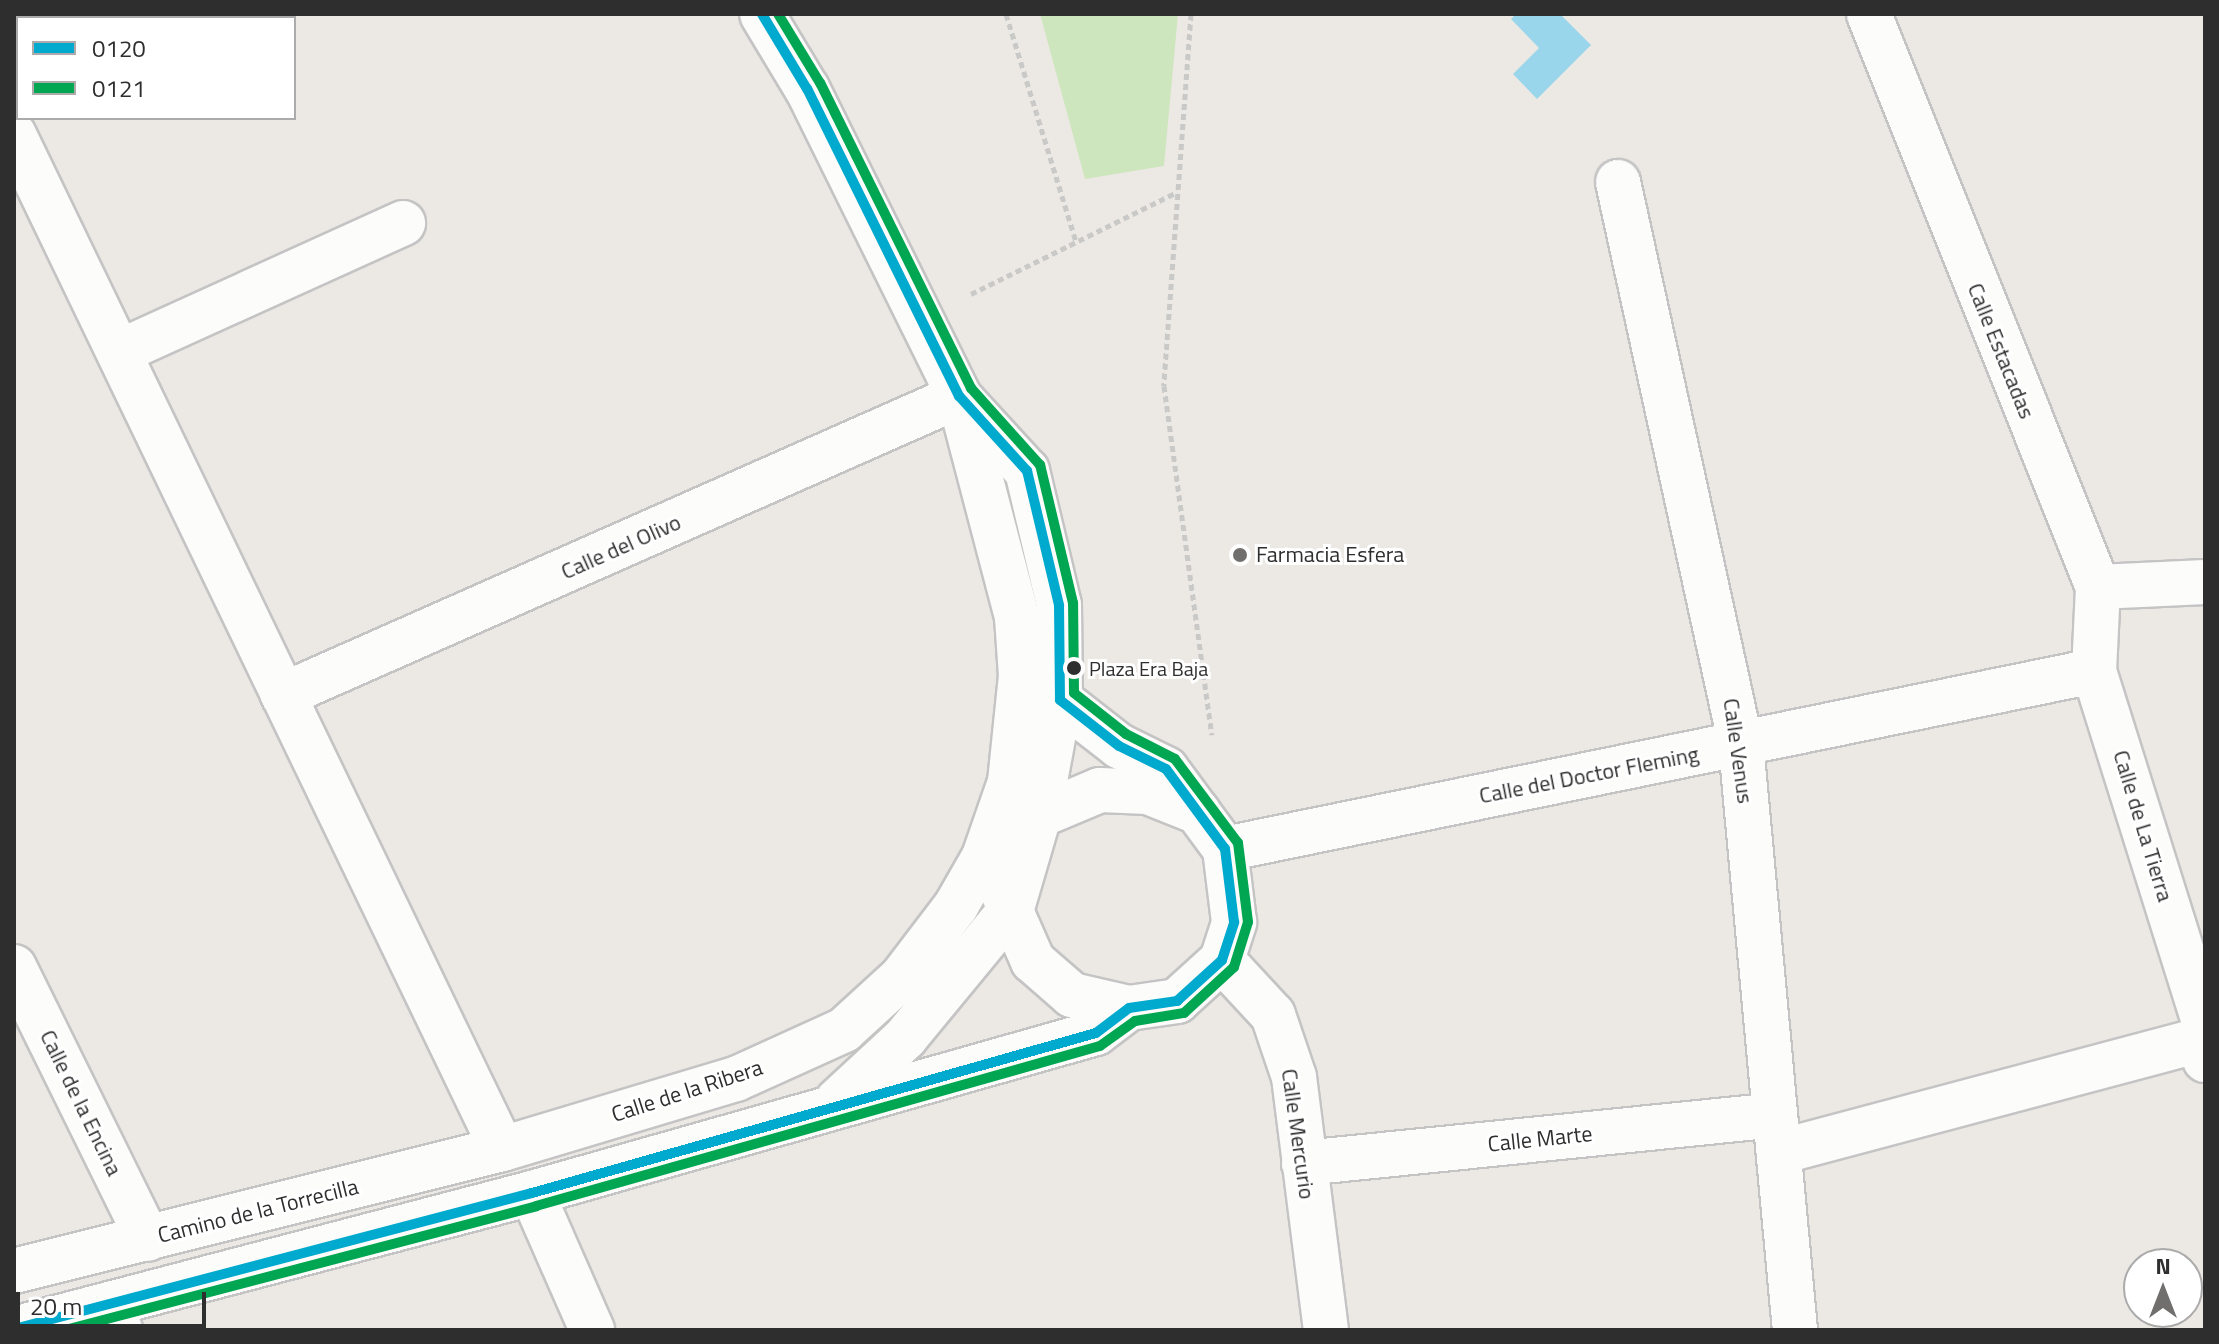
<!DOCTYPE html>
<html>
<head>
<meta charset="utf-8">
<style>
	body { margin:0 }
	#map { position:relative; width:2219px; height:1344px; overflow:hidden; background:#ece8e4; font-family:"Titillium Web",sans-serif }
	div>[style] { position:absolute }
	.green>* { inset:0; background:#cee6be }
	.water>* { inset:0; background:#99d6ec }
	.path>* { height:5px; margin-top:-2.5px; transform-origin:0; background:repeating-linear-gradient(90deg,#c9c9c8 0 6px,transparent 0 10px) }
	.roads { filter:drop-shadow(2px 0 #c5c4c5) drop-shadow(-2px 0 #c5c4c5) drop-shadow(0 2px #c5c4c5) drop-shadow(0 -2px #c5c4c5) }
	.minor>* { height:44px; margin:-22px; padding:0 22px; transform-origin:22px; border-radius:22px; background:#fcfcfb }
	.tertiary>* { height:44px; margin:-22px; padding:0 22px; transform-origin:22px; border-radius:22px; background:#fcfcfb }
	.bus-1>* { height:10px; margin:-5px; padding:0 5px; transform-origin:5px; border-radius:5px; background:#00a9ce }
	.bus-2>* { height:10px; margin:-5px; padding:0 5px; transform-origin:5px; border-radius:5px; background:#00a651 }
	.dots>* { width:22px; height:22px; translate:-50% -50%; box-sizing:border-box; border:4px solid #fff; border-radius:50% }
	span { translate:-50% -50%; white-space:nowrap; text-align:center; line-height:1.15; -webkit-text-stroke:6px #fff; paint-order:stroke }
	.bus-label { font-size:20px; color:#2e2e2e }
	.left { translate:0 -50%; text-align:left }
	.street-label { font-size:22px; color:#2e2e2e }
	.poi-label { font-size:22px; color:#2e2e2e }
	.frame { position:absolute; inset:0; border:16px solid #2e2e2e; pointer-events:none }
	.legend { position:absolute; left:16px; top:16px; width:280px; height:104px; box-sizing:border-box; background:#fff; border:2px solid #ababab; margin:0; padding:10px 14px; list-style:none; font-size:24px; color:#2e2e2e }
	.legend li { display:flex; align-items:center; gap:16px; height:40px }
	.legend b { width:40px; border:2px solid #ababab }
	.north { position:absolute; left:2123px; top:1248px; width:80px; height:80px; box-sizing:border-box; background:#fff; border:2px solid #ababab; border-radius:50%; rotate:0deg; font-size:22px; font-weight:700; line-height:32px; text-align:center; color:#2e2e2e }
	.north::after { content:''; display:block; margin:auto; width:28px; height:36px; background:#706f6e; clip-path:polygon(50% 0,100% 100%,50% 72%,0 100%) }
	.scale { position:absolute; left:16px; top:1292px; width:190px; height:36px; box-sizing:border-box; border:4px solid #2e2e2e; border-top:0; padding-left:10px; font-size:24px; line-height:28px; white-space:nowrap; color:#2e2e2e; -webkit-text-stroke:6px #fff; paint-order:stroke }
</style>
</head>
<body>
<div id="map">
	<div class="green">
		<div style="clip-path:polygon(1040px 14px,1178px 14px,1164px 166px,1085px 179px)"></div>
	</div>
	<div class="water">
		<div style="clip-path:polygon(1516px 14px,1560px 14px,1591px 45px,1537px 99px,1513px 74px,1539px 48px,1511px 19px)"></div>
	</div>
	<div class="path">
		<div style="left:1006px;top:14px;width:238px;rotate:72.9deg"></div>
		<div style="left:1191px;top:14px;width:373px;rotate:94.2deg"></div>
		<div style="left:1164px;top:386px;width:352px;rotate:82.2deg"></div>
		<div style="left:971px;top:294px;width:230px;rotate:-26.3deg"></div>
	</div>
	<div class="roads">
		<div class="minor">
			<div style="left:1869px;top:14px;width:617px;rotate:68.22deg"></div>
			<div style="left:2098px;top:587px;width:107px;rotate:-2.7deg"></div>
			<div style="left:106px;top:18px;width:9px;rotate:-27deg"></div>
			<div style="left:14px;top:61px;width:4px;rotate:-27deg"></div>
			<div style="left:14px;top:135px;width:1125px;rotate:64.3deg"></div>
			<div style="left:1618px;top:182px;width:576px;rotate:77.68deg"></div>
			<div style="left:1741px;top:745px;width:587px;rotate:84.73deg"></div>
			<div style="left:119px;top:352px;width:312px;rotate:-24.4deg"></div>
			<div style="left:2098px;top:587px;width:84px;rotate:92.7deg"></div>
			<div style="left:2094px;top:671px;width:368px;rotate:72.6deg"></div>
			<div style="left:2204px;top:1022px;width:19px;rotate:106deg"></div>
			<div style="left:2199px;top:1040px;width:21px;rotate:73deg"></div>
			<div style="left:283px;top:695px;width:739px;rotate:-23.86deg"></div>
			<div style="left:1225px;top:849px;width:887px;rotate:-11.58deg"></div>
			<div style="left:14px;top:967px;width:303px;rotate:63.8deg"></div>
			<div style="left:1779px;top:1152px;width:435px;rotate:-14.9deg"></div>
			<div style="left:1304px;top:1163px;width:473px;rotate:-5.8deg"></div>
			<div style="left:532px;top:1193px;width:150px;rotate:66.3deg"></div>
			<div style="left:107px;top:1308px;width:26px;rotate:59deg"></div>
		</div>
		<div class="tertiary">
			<div style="left:1019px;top:824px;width:88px;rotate:-22.8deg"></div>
			<div style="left:1100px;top:790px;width:48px;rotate:2.4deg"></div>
			<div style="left:1148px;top:792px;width:54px;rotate:21.8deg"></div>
			<div style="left:1000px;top:886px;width:82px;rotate:66.3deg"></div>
			<div style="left:1033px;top:961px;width:52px;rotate:41.1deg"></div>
			<div style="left:1072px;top:995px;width:58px;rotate:12.8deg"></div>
			<div style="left:1129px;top:1008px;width:49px;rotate:-8.3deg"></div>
			<div style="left:1177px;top:1001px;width:61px;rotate:-42.3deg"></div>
			<div style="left:1222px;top:960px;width:40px;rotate:-72deg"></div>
			<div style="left:1234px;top:922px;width:74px;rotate:-97deg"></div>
			<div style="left:1225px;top:849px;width:99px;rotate:-126.4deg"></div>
			<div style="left:1166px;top:769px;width:52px;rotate:-153.9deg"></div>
			<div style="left:1119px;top:746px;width:75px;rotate:-142.1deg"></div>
			<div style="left:1222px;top:960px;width:75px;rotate:47.2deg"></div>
			<div style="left:1273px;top:1015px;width:65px;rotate:71.3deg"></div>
			<div style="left:1294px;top:1077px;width:255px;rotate:82.8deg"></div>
			<div style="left:837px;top:1101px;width:93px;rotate:-42.8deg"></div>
			<div style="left:905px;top:1038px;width:168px;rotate:-50.5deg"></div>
			<div style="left:1012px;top:908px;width:93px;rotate:-73.7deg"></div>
			<div style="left:1038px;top:819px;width:121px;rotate:-79.5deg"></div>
			<div style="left:1060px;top:700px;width:95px;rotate:-90.6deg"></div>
			<div style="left:1059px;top:605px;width:138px;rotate:-103.4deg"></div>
			<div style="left:1027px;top:471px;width:99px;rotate:-132.5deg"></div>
			<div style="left:14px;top:1271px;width:503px;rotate:-14.04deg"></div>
			<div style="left:502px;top:1149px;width:244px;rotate:-16.7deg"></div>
			<div style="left:736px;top:1079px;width:119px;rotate:-24.4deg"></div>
			<div style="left:844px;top:1030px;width:77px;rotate:-42.4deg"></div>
			<div style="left:901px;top:978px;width:91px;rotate:-52.6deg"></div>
			<div style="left:956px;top:906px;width:56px;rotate:-60.3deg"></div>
			<div style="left:984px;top:857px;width:79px;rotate:-70.9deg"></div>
			<div style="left:1010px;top:782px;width:107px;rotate:-84.1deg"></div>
			<div style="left:1021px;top:676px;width:59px;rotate:-93.9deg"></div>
			<div style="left:1017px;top:617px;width:228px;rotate:-104.7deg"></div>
			<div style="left:959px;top:396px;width:343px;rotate:-116.3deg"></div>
			<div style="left:807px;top:89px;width:87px;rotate:-121deg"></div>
			<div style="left:14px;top:1329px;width:536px;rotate:-14.71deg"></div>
			<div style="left:532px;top:1193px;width:586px;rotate:-15.84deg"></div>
			<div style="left:1096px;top:1033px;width:41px;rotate:-37.1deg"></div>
		</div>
	</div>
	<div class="bus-1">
		<div style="left:14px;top:1329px;width:536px;rotate:-14.71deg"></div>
		<div style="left:532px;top:1193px;width:586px;rotate:-15.84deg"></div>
		<div style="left:1096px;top:1033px;width:41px;rotate:-37.1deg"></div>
		<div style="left:1129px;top:1008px;width:49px;rotate:-8.3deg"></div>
		<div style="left:1177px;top:1001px;width:61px;rotate:-42.3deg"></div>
		<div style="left:1222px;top:960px;width:40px;rotate:-72deg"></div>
		<div style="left:1234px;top:922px;width:74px;rotate:-97deg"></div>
		<div style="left:1225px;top:849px;width:99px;rotate:-126.4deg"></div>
		<div style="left:1166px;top:769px;width:52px;rotate:-153.9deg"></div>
		<div style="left:1119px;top:746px;width:75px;rotate:-142.1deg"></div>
		<div style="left:1060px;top:700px;width:95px;rotate:-90.6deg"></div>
		<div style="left:1059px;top:605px;width:138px;rotate:-103.4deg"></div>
		<div style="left:1027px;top:471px;width:101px;rotate:-132.2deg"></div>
		<div style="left:959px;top:396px;width:343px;rotate:-116.3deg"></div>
		<div style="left:807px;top:89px;width:87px;rotate:-121deg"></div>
	</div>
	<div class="bus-2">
		<div style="left:65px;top:1330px;width:487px;rotate:-14.7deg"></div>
		<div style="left:536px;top:1206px;width:586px;rotate:-15.84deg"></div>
		<div style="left:1100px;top:1046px;width:43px;rotate:-35.5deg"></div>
		<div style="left:1135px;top:1021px;width:50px;rotate:-9.3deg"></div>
		<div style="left:1184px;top:1013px;width:68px;rotate:-42.6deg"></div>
		<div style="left:1234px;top:967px;width:47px;rotate:-72.7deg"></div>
		<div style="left:1248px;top:922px;width:80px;rotate:-97.2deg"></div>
		<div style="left:1238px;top:843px;width:105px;rotate:-126.9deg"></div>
		<div style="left:1175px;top:759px;width:55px;rotate:-153deg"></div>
		<div style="left:1126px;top:734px;width:66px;rotate:-141.7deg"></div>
		<div style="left:1074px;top:693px;width:90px;rotate:-90.6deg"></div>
		<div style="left:1073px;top:603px;width:142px;rotate:-103.4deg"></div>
		<div style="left:1040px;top:465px;width:103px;rotate:-131.9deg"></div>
		<div style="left:971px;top:388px;width:340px;rotate:-116.3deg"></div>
		<div style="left:820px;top:83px;width:81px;rotate:-121.3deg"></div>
	</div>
	<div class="dots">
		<div style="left:1240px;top:555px;background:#706f6e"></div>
		<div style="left:1074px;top:668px;background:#2e2e2e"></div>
	</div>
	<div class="bus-label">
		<span class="left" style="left:1089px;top:668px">Plaza Era Baja</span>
	</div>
	<div class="street-label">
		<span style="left:2001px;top:351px;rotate:68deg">Calle Estacadas</span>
		<span style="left:621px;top:547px;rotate:-24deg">Calle del Olivo</span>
		<span style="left:1738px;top:751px;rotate:82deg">Calle Venus</span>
		<span style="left:1589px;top:775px;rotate:-11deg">Calle del Doctor Fleming</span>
		<span style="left:2143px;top:826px;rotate:73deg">Calle de La Tierra</span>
		<span style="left:687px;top:1091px;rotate:-18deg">Calle de la Ribera</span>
		<span style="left:81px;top:1103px;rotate:64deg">Calle de la Encina</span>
		<span style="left:1298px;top:1134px;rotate:82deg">Calle Mercurio</span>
		<span style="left:1540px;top:1139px;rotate:-6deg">Calle Marte</span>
		<span style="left:258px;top:1211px;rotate:-14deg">Camino de la Torrecilla</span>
	</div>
	<div class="poi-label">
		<span class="left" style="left:1256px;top:555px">Farmacia Esfera</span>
	</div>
	<div class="frame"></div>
	<ul class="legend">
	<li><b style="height:10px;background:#00a9ce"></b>0120</li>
	<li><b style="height:10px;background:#00a651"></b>0121</li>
	</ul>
	<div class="north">N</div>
	<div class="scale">20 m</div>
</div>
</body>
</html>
